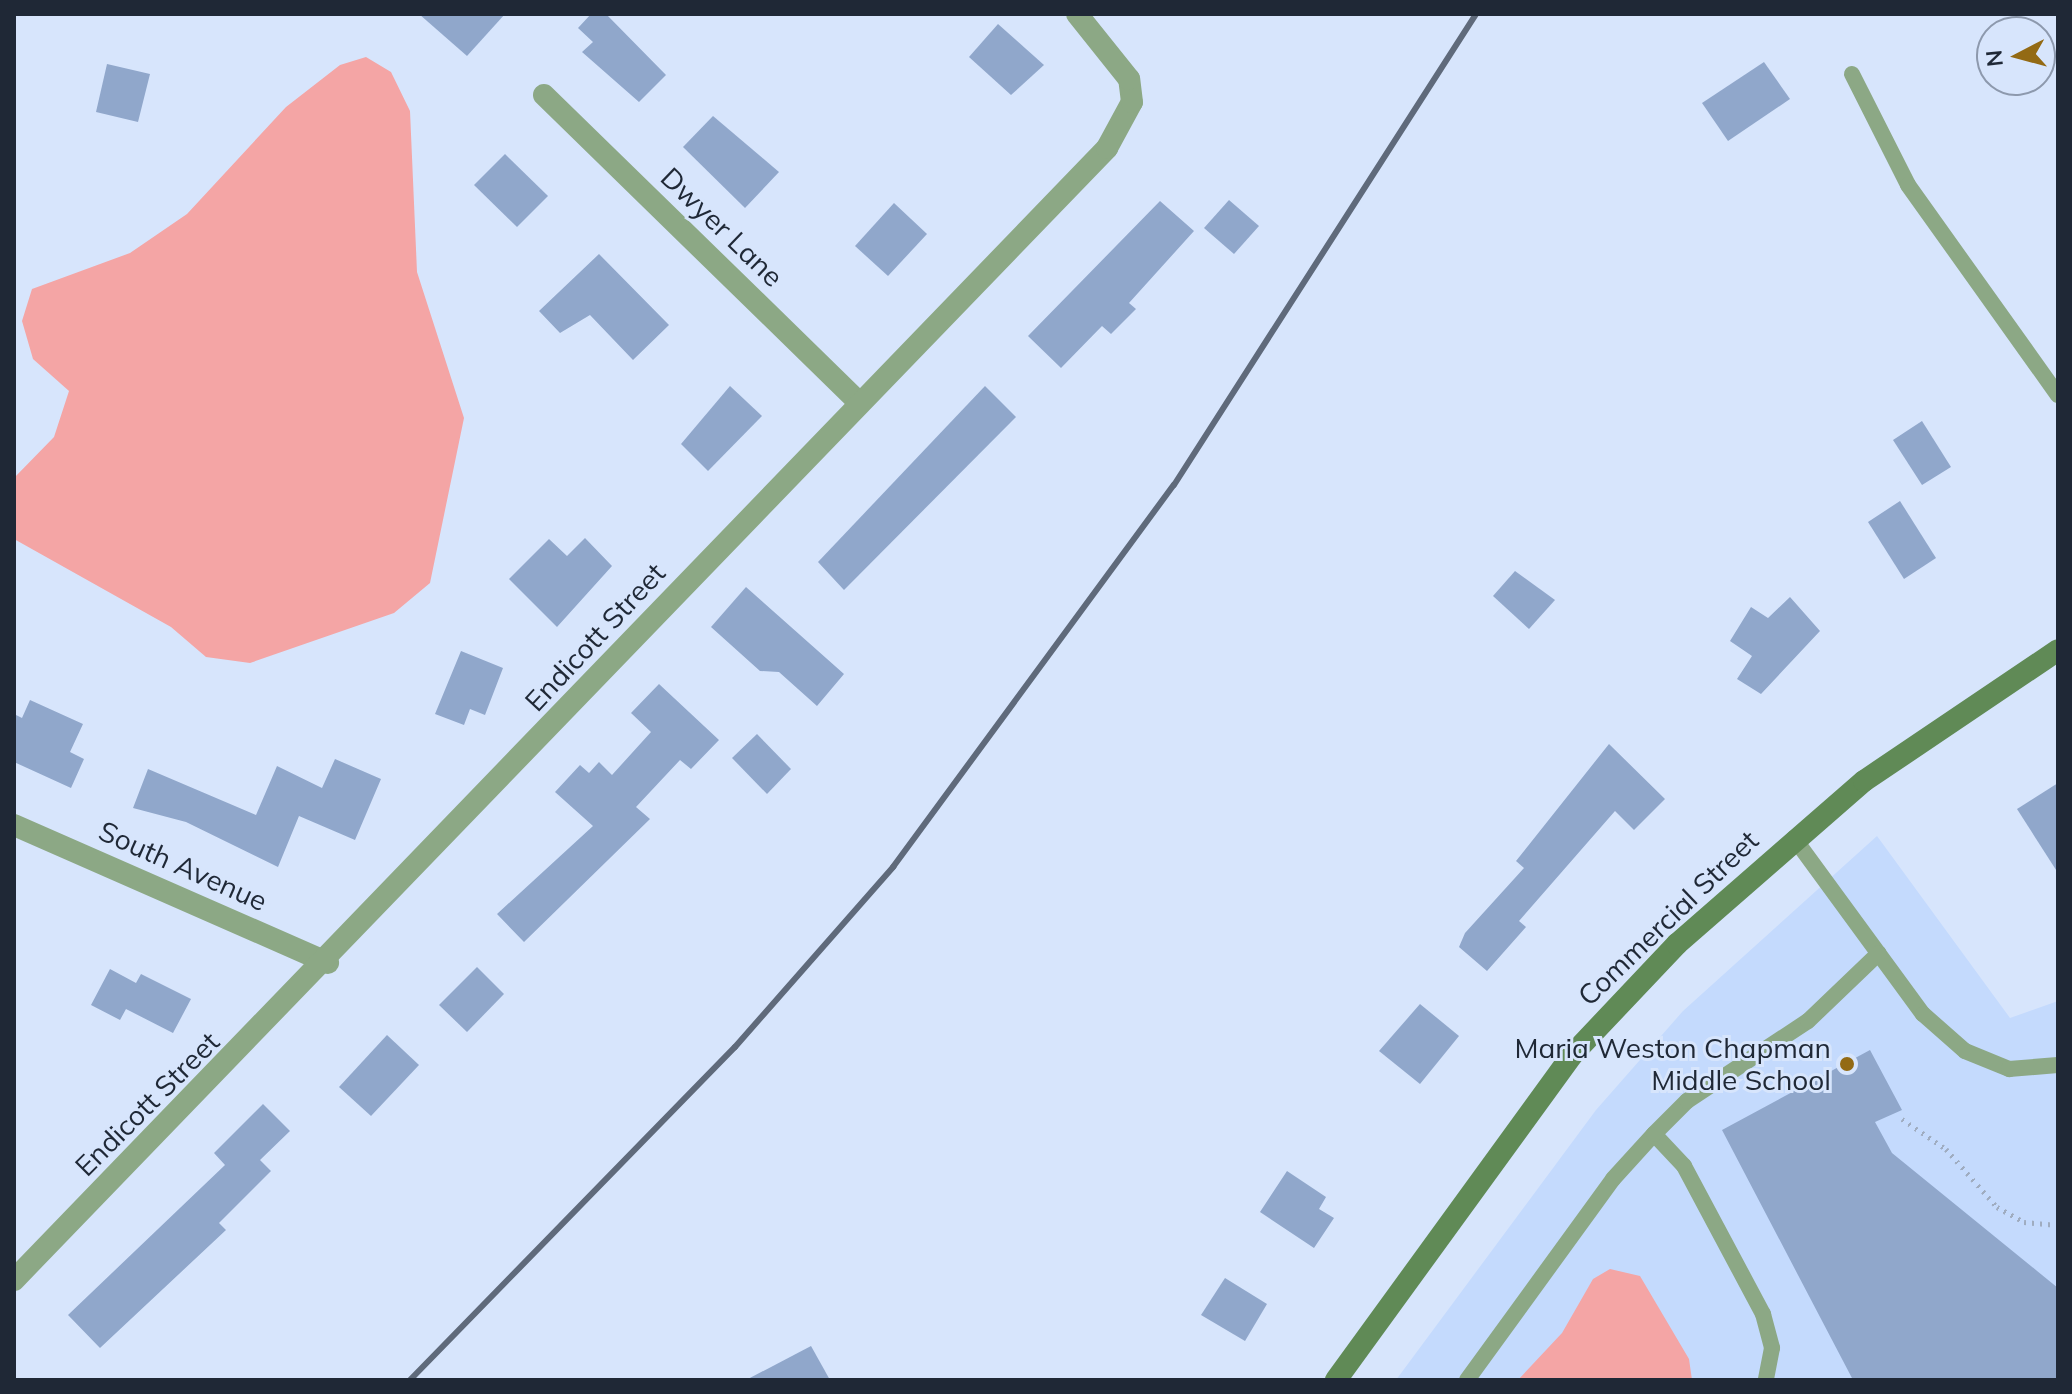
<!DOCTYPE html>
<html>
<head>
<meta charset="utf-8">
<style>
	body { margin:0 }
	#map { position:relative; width:2072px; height:1394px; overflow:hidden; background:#d7e5fc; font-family:Mulish,sans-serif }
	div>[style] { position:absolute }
	.built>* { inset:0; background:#c4dafd }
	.green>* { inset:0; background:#f4a5a5 }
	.building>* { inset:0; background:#90a7cb }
	.path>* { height:5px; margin-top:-2.5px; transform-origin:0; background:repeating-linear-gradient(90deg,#9facc0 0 2px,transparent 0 8px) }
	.service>* { height:16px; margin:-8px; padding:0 8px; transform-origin:8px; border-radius:8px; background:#8ca885 }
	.minor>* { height:22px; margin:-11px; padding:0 11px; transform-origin:11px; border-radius:11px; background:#8ca885 }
	.secondary>* { height:22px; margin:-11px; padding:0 11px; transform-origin:11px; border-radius:11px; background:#608a56 }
	.rail>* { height:6px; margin:-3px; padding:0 3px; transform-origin:3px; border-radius:3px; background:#5f6a7b }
	.dots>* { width:22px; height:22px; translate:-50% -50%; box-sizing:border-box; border:4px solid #d7e5fc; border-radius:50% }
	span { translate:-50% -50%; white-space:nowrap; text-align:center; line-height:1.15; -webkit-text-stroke:6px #d7e5fc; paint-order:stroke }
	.street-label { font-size:28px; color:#1f2836 }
	.poi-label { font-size:28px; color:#1f2836 }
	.right { translate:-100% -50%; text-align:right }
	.frame { position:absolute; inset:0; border:16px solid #1f2836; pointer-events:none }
	.north { position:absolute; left:1976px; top:16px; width:80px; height:80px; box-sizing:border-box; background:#d7e5fc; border:2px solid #8d99ad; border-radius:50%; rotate:264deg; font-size:22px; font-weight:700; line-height:32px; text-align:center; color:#1f2836 }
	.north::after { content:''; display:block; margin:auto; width:28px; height:36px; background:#936a14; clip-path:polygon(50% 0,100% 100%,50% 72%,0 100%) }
</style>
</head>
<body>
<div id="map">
	<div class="built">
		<div style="clip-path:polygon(1877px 836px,2010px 1018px,2058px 1001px,2058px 1380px,1396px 1380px,1596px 1110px,1683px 1011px)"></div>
	</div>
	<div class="green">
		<div style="clip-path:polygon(366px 57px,391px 72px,410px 111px,417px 272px,464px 418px,430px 583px,394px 613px,250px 663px,206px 657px,171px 627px,14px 539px,14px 478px,54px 437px,69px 391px,33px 359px,22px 321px,32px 289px,130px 253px,187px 214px,286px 107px,340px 65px)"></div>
		<div style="clip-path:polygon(1610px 1269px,1640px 1276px,1689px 1359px,1692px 1380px,1518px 1380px,1562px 1333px,1593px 1279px)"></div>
	</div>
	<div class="building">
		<div style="clip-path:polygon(419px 14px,505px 14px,467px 56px)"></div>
		<div style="clip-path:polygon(591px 14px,606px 14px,666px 75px,639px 102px,582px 52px,593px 42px,578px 28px)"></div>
		<div style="clip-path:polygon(998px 24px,1044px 65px,1011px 95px,969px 57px)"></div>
		<div style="clip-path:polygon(1764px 62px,1790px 99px,1728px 141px,1702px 103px)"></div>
		<div style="clip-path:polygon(107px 64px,150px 74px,138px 122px,96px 112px)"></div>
		<div style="clip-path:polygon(713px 116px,779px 172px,745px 208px,683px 147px)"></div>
		<div style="clip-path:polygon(505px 154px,548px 196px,517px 227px,474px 185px)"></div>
		<div style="clip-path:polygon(1229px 200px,1259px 226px,1234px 254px,1204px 228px)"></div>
		<div style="clip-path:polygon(1160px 201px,1194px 231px,1129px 303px,1136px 309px,1111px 334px,1102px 326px,1061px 368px,1028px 336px)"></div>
		<div style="clip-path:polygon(894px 203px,927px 234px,888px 276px,855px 246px)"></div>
		<div style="clip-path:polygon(599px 254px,669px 325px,633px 360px,590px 315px,560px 333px,539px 311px)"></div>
		<div style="clip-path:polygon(730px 386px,762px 416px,708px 471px,681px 444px)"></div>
		<div style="clip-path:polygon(985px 386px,1016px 417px,844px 590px,818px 562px)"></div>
		<div style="clip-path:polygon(1922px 421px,1951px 467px,1922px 485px,1893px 440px)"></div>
		<div style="clip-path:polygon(1900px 501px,1936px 558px,1904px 579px,1868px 522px)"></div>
		<div style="clip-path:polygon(585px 538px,612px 566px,557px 627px,509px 579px,549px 539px,567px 556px)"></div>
		<div style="clip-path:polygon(1515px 571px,1555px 600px,1529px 629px,1493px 596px)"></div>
		<div style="clip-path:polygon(746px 587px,844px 674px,817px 706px,779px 672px,760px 671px,711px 627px)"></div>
		<div style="clip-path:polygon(1790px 597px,1820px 631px,1761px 694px,1737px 679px,1752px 656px,1730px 641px,1751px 607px,1768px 618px)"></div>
		<div style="clip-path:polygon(461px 651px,503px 668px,485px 715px,470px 709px,464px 725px,435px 714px)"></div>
		<div style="clip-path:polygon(659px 684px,719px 740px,691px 769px,680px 760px,636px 807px,650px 819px,524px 942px,497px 914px,593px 826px,555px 792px,580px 765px,589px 773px,599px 762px,612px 775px,651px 732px,631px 713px)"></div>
		<div style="clip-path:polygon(30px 700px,83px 724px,70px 752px,84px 759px,71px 788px,14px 762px,14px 714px,22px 718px)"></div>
		<div style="clip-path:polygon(757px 734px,791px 769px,767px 794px,732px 758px)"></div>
		<div style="clip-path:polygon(1609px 744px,1665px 799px,1634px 830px,1615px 811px,1519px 921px,1526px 927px,1487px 971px,1459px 947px,1465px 933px,1524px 868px,1516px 861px)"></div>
		<div style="clip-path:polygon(335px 759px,381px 779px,355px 840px,299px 816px,278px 867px,186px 822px,133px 808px,148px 769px,256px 815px,277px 766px,322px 788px)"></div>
		<div style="clip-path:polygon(2058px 783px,2058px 873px,2017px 809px)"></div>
		<div style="clip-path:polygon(477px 967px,504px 994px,467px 1032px,439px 1005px)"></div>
		<div style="clip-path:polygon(110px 969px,136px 983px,141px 974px,191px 999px,173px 1033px,126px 1009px,120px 1020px,91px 1005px)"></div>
		<div style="clip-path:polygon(1420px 1004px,1459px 1036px,1420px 1084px,1379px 1051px)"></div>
		<div style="clip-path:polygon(387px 1035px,419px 1065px,371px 1116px,339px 1087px)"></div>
		<div style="clip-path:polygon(1870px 1050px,1902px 1110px,1875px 1122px,1892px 1153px,2058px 1288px,2058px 1380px,1853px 1380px,1722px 1130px)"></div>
		<div style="clip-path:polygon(263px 1104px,290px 1131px,260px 1160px,271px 1171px,219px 1223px,226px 1230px,100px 1348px,68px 1315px,225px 1165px,214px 1153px)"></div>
		<div style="clip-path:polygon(1287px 1171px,1326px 1197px,1319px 1209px,1334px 1218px,1314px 1248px,1260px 1212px)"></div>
		<div style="clip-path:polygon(1225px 1278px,1267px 1304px,1245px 1341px,1201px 1315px)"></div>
		<div style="clip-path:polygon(811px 1346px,830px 1380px,746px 1380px)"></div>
	</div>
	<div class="path">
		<div style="left:1902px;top:1119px;width:53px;rotate:34.3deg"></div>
		<div style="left:1946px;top:1149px;width:77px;rotate:48.7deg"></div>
		<div style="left:1997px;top:1207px;width:31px;rotate:29deg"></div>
		<div style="left:2024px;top:1222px;width:34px;rotate:5deg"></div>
	</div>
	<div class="service">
		<div style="left:1852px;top:74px;width:124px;rotate:63.2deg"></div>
		<div style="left:1908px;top:185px;width:258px;rotate:54.5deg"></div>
		<div style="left:1794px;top:838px;width:218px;rotate:53.8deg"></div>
		<div style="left:1923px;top:1014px;width:56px;rotate:41.4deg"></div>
		<div style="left:1965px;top:1051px;width:48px;rotate:22.2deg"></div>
		<div style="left:2009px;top:1069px;width:49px;rotate:-4.7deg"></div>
		<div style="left:1654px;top:1134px;width:44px;rotate:46.8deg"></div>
		<div style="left:1684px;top:1166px;width:168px;rotate:61.9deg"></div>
		<div style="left:1763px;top:1314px;width:35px;rotate:75deg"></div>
		<div style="left:1772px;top:1348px;width:33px;rotate:101deg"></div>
		<div style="left:1467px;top:1380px;width:248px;rotate:-54deg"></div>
		<div style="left:1613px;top:1179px;width:61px;rotate:-47.7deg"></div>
		<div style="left:1654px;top:1134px;width:47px;rotate:-45deg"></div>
		<div style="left:1687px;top:1101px;width:145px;rotate:-33.5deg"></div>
		<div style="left:1808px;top:1021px;width:98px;rotate:-43.8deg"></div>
	</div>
	<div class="minor">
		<div style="left:544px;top:95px;width:440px;rotate:44.3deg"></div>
		<div style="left:14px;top:825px;width:343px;rotate:23.7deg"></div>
		<div style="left:14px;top:1280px;width:1574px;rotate:-46deg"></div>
		<div style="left:1107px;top:148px;width:52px;rotate:-61.5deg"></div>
		<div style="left:1132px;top:102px;width:23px;rotate:-97deg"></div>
		<div style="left:1129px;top:79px;width:83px;rotate:-128.7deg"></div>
	</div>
	<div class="secondary">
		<div style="left:1336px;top:1380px;width:402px;rotate:-54deg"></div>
		<div style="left:1572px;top:1055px;width:153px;rotate:-46.6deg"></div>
		<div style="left:1677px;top:944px;width:248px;rotate:-41.1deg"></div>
		<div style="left:1864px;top:781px;width:234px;rotate:-34deg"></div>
	</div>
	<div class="rail">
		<div style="left:410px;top:1380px;width:465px;rotate:-45.7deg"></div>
		<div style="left:735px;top:1047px;width:240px;rotate:-48.7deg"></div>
		<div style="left:893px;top:867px;width:474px;rotate:-53.7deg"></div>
		<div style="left:1174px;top:485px;width:560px;rotate:-57.33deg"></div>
	</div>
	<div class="dots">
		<div style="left:1847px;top:1064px;background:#936a14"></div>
	</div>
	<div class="street-label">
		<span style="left:722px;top:227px;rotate:44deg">Dwyer Lane</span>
		<span style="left:595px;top:637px;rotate:-47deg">Endicott Street</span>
		<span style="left:183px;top:866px;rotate:24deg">South Avenue</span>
		<span style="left:1668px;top:918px;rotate:-44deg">Commercial Street</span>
		<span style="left:147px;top:1104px;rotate:-45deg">Endicott Street</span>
	</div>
	<div class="poi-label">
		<span class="right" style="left:1831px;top:1064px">Maria Weston Chapman<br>Middle School</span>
	</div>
	<div class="frame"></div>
	<div class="north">N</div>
</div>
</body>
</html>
